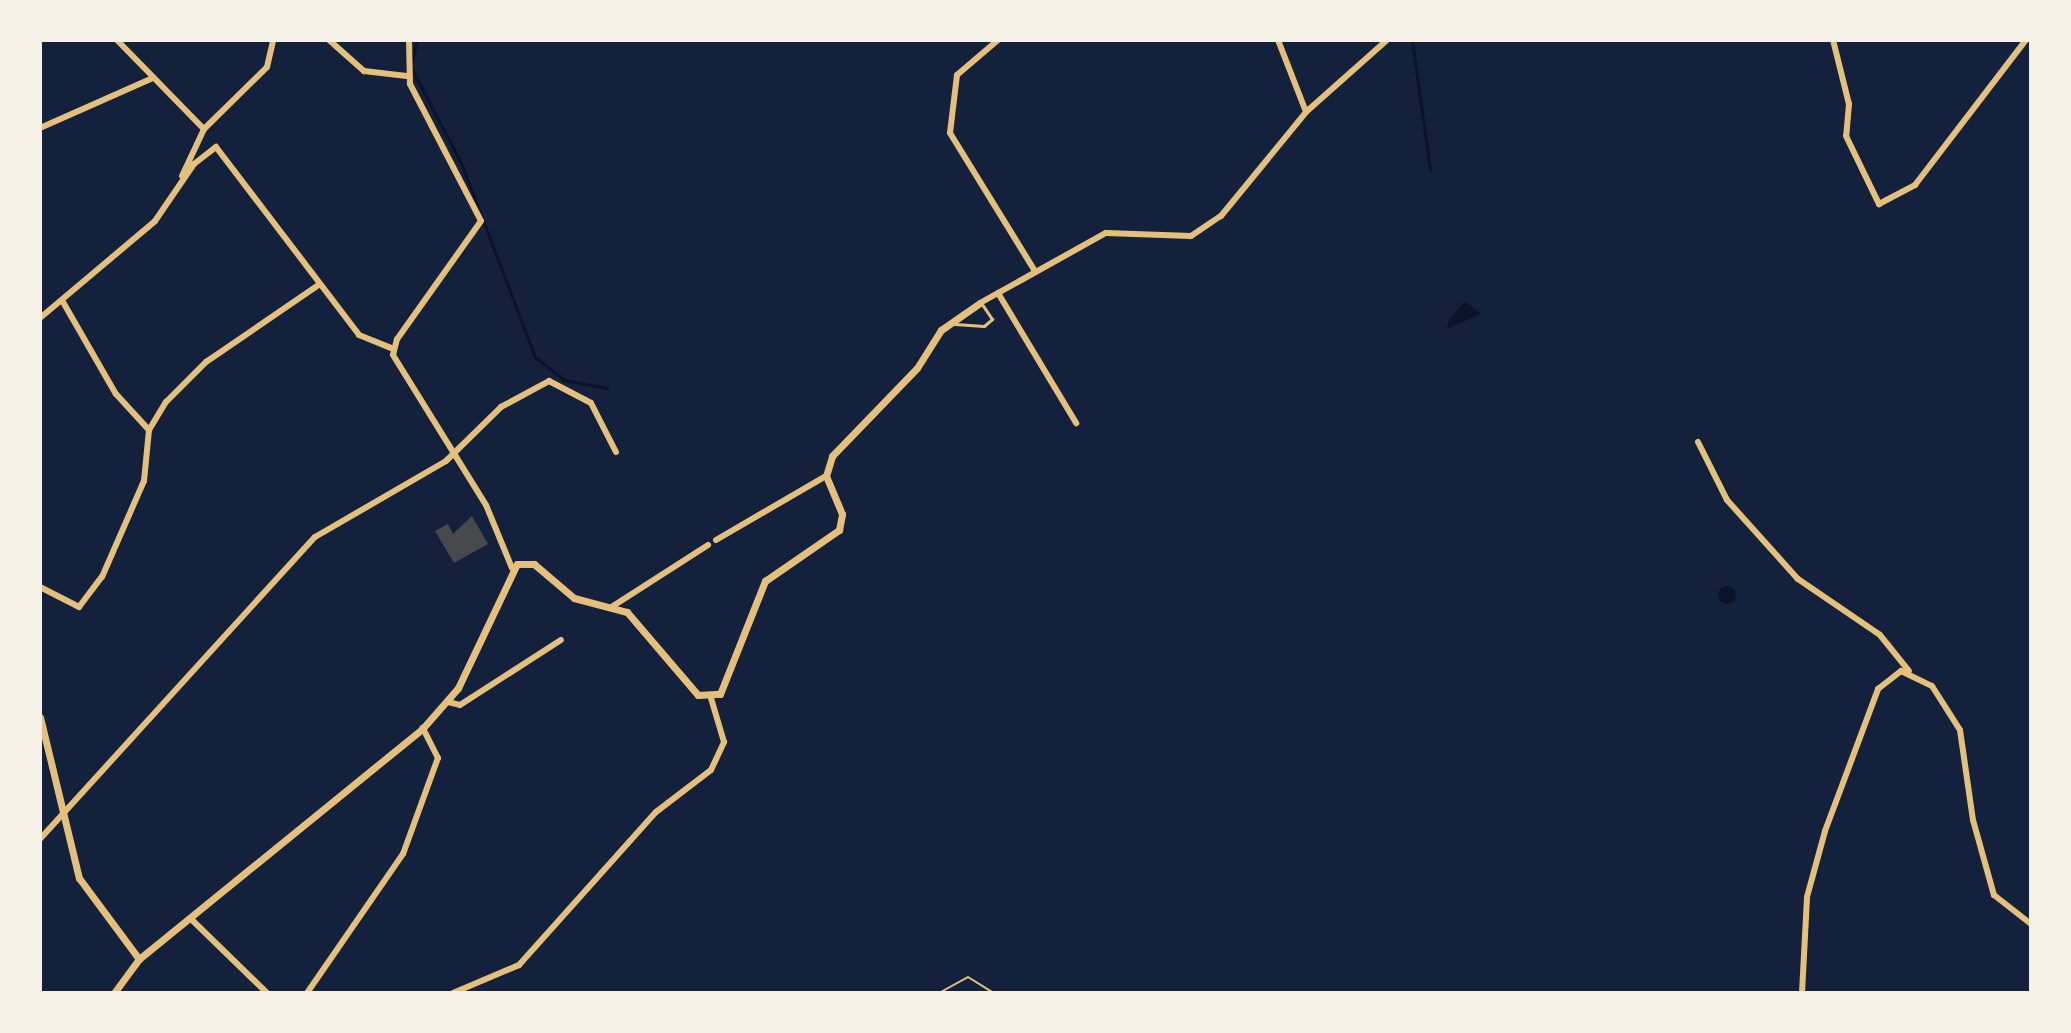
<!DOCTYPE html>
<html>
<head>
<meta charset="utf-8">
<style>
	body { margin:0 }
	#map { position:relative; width:2071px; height:1033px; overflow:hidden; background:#14213d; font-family:"Libre Baskerville",serif }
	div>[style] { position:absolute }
	.water>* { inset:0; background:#0b132b }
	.round { border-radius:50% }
	.stream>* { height:3px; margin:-1.5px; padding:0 1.5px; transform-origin:1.5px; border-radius:1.5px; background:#0b132b }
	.building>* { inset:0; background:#48494c }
	.path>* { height:2px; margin:-1px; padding:0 1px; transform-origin:1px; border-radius:1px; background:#e5c07b }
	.service>* { height:3px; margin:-1.5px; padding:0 1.5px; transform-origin:1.5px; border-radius:1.5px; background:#e5c07b }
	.minor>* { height:6px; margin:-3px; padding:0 3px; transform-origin:3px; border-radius:3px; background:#e5c07b }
	.tertiary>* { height:7px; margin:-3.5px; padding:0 3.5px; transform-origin:3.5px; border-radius:3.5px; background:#e5c07b }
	span { translate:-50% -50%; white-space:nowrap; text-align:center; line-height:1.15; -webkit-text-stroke:8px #f6f1e7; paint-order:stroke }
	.frame { position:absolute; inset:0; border:42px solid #f6f1e7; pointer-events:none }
</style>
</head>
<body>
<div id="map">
	<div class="water">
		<div style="clip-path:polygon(1465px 301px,1481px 314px,1447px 329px,1449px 320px)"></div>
		<div class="round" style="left:1718px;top:586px;width:18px;height:18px"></div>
	</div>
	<div class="stream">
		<div style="left:1412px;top:40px;width:131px;rotate:82.1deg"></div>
		<div style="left:412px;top:61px;width:22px;rotate:-77deg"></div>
		<div style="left:412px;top:69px;width:108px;rotate:62.5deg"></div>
		<div style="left:462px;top:165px;width:205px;rotate:69.2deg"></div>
		<div style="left:535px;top:357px;width:37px;rotate:38deg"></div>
		<div style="left:564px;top:380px;width:44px;rotate:10.5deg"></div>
	</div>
	<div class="building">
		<div style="clip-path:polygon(472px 516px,488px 544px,454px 563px,435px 531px,448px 524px,453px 534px)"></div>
	</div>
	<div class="path">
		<div style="left:939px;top:993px;width:33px;rotate:-29deg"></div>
		<div style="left:968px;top:977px;width:31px;rotate:32deg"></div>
	</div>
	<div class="service">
		<div style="left:955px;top:324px;width:29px;rotate:4deg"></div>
		<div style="left:984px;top:326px;width:11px;rotate:-41deg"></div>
		<div style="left:992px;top:319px;width:18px;rotate:-124deg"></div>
	</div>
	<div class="minor">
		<div style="left:117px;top:40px;width:124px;rotate:45.7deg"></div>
		<div style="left:329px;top:40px;width:47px;rotate:41.5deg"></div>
		<div style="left:364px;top:71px;width:43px;rotate:6.6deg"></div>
		<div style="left:409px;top:40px;width:44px;rotate:88.7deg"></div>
		<div style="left:410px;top:84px;width:154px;rotate:62.6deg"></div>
		<div style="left:481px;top:221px;width:145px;rotate:125.4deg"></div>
		<div style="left:397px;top:339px;width:16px;rotate:104deg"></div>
		<div style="left:393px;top:355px;width:176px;rotate:58.2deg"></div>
		<div style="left:486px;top:505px;width:68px;rotate:67.6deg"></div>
		<div style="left:998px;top:40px;width:54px;rotate:139.5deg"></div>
		<div style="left:957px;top:75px;width:58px;rotate:96.9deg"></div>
		<div style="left:950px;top:133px;width:162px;rotate:58.4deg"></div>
		<div style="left:1278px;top:40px;width:77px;rotate:68.7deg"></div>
		<div style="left:1833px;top:40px;width:66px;rotate:76deg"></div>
		<div style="left:1849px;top:104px;width:32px;rotate:95deg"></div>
		<div style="left:1846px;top:136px;width:76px;rotate:64.1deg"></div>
		<div style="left:1879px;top:204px;width:41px;rotate:-27.8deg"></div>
		<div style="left:1915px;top:185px;width:183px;rotate:-52.6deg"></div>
		<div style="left:40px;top:128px;width:124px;rotate:-23.9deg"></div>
		<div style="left:182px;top:176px;width:52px;rotate:-64.9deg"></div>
		<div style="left:204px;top:129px;width:88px;rotate:-44.5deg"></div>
		<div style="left:267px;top:67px;width:28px;rotate:-77deg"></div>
		<div style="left:998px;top:293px;width:152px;rotate:59deg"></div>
		<div style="left:63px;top:302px;width:106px;rotate:60.1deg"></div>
		<div style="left:116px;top:394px;width:49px;rotate:47.5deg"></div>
		<div style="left:980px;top:303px;width:144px;rotate:-29.1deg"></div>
		<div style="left:1106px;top:233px;width:85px;rotate:2deg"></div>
		<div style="left:1191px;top:236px;width:36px;rotate:-34deg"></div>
		<div style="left:1221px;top:216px;width:134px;rotate:-50.7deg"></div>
		<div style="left:1306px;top:112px;width:108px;rotate:-41.6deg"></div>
		<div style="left:40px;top:318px;width:150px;rotate:-40.1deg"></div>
		<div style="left:155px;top:221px;width:69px;rotate:-55.6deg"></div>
		<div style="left:194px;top:164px;width:28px;rotate:-38deg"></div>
		<div style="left:216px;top:147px;width:236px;rotate:52.7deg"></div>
		<div style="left:359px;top:335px;width:37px;rotate:22deg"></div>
		<div style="left:1698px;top:442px;width:65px;rotate:63.4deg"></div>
		<div style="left:1727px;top:500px;width:106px;rotate:48.1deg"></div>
		<div style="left:1798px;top:579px;width:99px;rotate:34.3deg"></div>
		<div style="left:1880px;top:635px;width:46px;rotate:51.1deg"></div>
		<div style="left:716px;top:540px;width:127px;rotate:-30.2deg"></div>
		<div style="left:40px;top:587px;width:44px;rotate:27.1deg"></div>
		<div style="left:79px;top:607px;width:38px;rotate:-53deg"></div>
		<div style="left:102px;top:577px;width:105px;rotate:-66.4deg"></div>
		<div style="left:144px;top:481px;width:51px;rotate:-84.4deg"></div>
		<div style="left:149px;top:430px;width:33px;rotate:-59deg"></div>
		<div style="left:166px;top:402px;width:57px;rotate:-45deg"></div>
		<div style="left:206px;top:362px;width:135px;rotate:-34.4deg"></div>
		<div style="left:613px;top:606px;width:113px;rotate:-32.7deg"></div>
		<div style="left:448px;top:702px;width:12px;rotate:14deg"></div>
		<div style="left:460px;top:705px;width:120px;rotate:-32.8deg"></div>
		<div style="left:40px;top:839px;width:408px;rotate:-47.7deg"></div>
		<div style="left:315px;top:537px;width:151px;rotate:-30.1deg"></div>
		<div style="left:446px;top:461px;width:77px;rotate:-44.5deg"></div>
		<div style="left:501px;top:407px;width:55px;rotate:-28.4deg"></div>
		<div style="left:549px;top:381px;width:47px;rotate:27.6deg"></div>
		<div style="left:591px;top:403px;width:55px;rotate:63deg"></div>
		<div style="left:191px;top:919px;width:106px;rotate:44.2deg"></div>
		<div style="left:307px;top:993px;width:169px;rotate:-55.4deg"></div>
		<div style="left:403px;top:854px;width:102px;rotate:-70deg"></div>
		<div style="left:438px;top:758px;width:34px;rotate:-117deg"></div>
		<div style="left:453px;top:993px;width:72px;rotate:-23deg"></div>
		<div style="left:519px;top:965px;width:205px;rotate:-48.2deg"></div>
		<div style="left:656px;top:812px;width:69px;rotate:-37.4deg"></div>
		<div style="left:711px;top:770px;width:31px;rotate:-65deg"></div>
		<div style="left:724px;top:742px;width:46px;rotate:-106.5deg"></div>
		<div style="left:1802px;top:993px;width:96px;rotate:-87deg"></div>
		<div style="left:1807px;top:897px;width:68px;rotate:-74.7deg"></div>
		<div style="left:1825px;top:831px;width:152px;rotate:-69.5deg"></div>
		<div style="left:1878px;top:689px;width:29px;rotate:-38deg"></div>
		<div style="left:1901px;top:671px;width:34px;rotate:26deg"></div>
		<div style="left:1932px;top:686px;width:52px;rotate:57.5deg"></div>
		<div style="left:1960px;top:730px;width:91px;rotate:81.8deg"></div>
		<div style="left:1973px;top:820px;width:78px;rotate:74.4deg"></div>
		<div style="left:1994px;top:895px;width:47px;rotate:38.1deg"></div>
	</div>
	<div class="tertiary">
		<div style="left:40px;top:717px;width:166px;rotate:76.4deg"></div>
		<div style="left:79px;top:878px;width:101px;rotate:53.5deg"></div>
		<div style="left:114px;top:993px;width:42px;rotate:-53.7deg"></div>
		<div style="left:139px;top:959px;width:366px;rotate:-39.1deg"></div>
		<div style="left:423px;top:728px;width:53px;rotate:-48.8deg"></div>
		<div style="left:458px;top:688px;width:137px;rotate:-64.6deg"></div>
		<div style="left:517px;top:564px;width:17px"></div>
		<div style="left:534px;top:564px;width:52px;rotate:40.4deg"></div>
		<div style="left:574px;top:598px;width:55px;rotate:14.8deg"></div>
		<div style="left:627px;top:612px;width:109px;rotate:49.5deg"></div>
		<div style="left:698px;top:695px;width:22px;rotate:-3deg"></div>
		<div style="left:720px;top:694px;width:122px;rotate:-68.3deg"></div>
		<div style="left:765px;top:581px;width:90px;rotate:-34.6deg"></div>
		<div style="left:839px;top:530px;width:16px;rotate:-79deg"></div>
		<div style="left:842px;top:514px;width:41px;rotate:-112.8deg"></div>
		<div style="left:826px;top:476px;width:21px;rotate:-73deg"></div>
		<div style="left:832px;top:456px;width:122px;rotate:-46deg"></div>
		<div style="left:917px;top:368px;width:45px;rotate:-57.7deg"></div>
		<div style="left:941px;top:330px;width:47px;rotate:-34.7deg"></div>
	</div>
	<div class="frame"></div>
</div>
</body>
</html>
